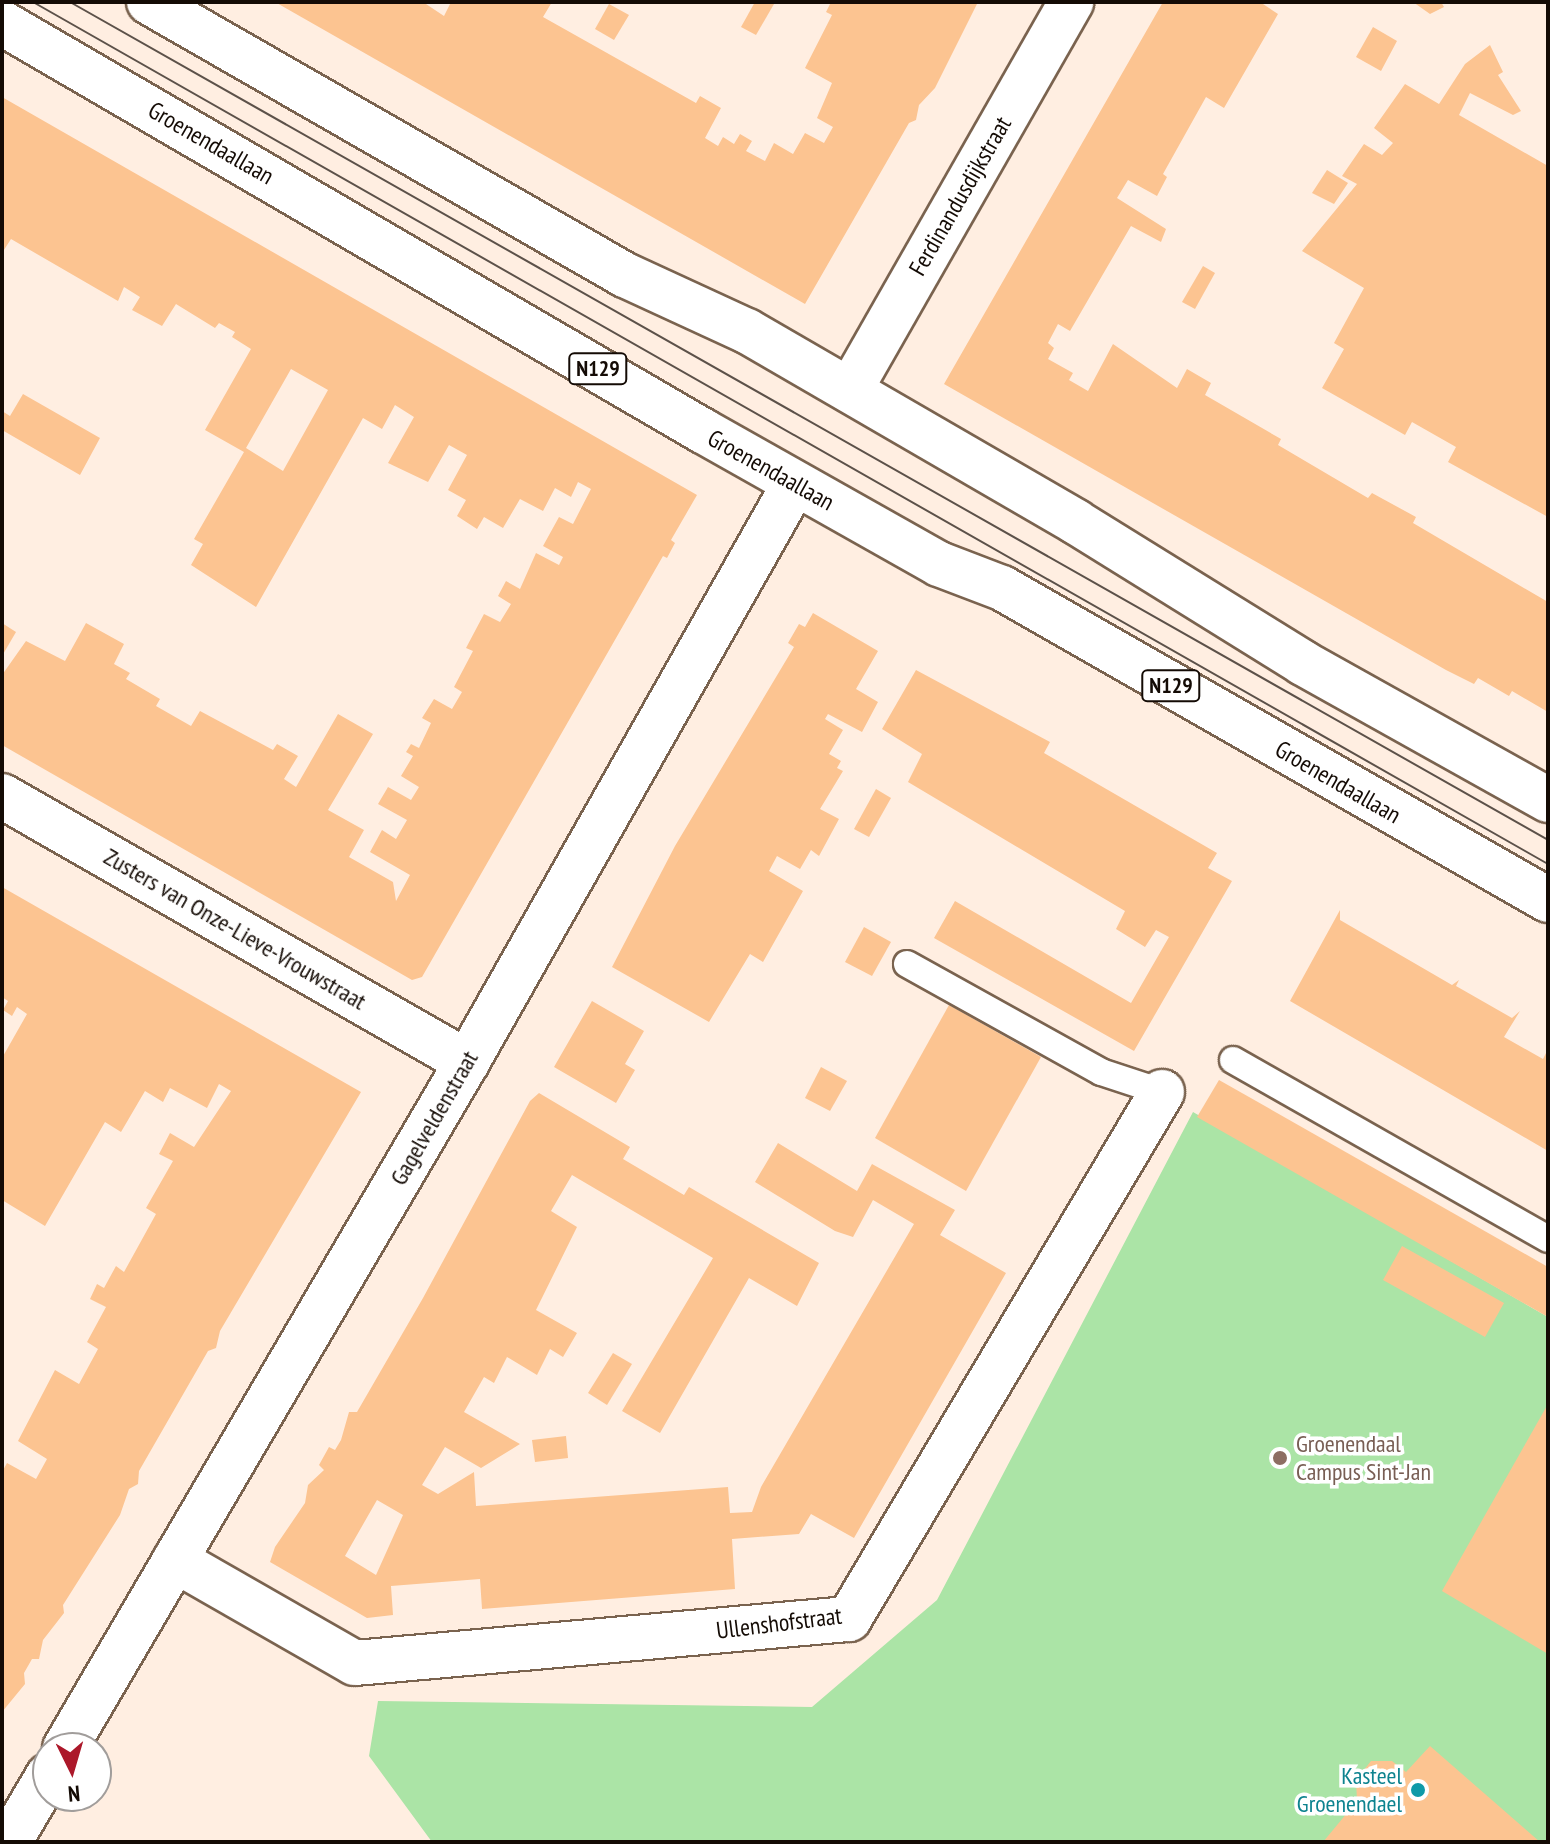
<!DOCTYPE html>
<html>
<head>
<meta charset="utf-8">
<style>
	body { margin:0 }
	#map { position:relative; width:1550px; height:1844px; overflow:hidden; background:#ffeee1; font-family:"PT Sans Narrow",sans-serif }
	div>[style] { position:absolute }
	.green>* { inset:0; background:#abe4a6 }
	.building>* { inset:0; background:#fcc491 }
	.roads { filter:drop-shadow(2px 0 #7a634f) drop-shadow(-2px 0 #7a634f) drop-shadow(0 2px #7a634f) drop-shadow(0 -2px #7a634f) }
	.lane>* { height:26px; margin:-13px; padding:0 13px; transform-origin:13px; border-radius:13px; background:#fff }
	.street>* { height:44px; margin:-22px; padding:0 22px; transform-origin:22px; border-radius:22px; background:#fff }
	.primary>* { height:44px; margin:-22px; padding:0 22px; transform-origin:22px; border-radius:22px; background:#fff }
	.tram>* { height:2px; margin:-1px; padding:0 1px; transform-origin:1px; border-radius:1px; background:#5c5149 }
	.dots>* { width:22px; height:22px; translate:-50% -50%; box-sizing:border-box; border:4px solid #fff; border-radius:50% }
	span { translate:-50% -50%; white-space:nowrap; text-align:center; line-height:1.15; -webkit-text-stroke:7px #fff; paint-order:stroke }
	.shield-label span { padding:2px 6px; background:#fff; border:2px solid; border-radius:6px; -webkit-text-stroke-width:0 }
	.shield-label { font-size:22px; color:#140b05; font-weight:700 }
	.street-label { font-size:24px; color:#140b05 }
	.education-label { font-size:24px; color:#785e54 }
	.left { translate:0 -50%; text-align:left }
	.culture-label { font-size:24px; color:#0d838f }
	.right { translate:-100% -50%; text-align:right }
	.frame { position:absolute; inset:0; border:4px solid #140b05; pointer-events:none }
	.north { position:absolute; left:32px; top:1732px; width:80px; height:80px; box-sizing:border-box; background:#fff; border:2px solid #a19d9b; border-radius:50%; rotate:175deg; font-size:22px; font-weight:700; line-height:32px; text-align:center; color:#140b05 }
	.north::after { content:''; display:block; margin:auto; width:28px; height:36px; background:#ac182a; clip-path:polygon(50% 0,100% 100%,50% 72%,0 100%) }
</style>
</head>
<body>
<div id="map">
	<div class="green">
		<div style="clip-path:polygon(1193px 1112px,1548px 1317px,1548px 1842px,432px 1842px,369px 1756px,378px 1701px,812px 1707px,937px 1600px)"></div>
	</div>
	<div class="building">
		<div style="clip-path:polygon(275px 2px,423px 2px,444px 16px,451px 2px,552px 2px,543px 17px,696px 103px,700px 96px,721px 108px,705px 138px,718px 146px,723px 137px,734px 144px,740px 134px,752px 141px,746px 151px,765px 161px,774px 143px,793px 154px,805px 133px,824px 143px,833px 127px,817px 118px,832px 83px,805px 68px,832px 15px,826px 12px,831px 2px,978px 2px,935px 88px,919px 105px,916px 120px,909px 123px,805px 304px)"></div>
		<div style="clip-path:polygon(755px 2px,774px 4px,756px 35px,741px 27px)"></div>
		<div style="clip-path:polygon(1163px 2px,1260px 2px,1278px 14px,1224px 108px,1206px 97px,1163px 174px,1167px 177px,1157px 196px,1128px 180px,1117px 198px,1166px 229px,1161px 242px,1131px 226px,1070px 331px,1058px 324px,1048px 343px,1054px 348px,1048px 359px,1073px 373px,1069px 380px,1088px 391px,1113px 344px,1177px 388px,1187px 369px,1211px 383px,1205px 395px,1281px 439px,1278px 445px,1368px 498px,1372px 493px,1416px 517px,1413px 523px,1548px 602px,1548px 712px,1512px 691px,1509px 696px,1478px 678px,1474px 684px,1446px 670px,944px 384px)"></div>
		<div style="clip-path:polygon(1413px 2px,1441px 2px,1444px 7px,1430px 14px)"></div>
		<div style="clip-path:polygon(609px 4px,629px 15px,614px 40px,595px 29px)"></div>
		<div style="clip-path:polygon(1373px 27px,1397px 41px,1381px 71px,1356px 57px)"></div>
		<div style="clip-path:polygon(1490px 45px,1503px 72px,1498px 75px,1521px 111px,1513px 115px,1470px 93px,1459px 115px,1548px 166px,1548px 517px,1448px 462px,1456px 447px,1412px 422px,1405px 435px,1322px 388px,1344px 349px,1334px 343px,1364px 288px,1302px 251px,1357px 184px,1342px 176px,1364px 144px,1382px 155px,1393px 143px,1374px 128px,1405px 84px,1439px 104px,1465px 64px)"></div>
		<div style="clip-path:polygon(evenodd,2px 97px,697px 495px,671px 540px,675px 543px,667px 558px,663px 556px,422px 977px,412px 980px,2px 745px,2px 675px,26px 641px,65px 661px,86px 623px,124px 644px,114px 664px,130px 673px,126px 679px,160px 699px,156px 706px,191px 726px,200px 711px,273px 750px,277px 744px,298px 756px,284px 779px,296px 787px,338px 714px,373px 734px,328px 810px,364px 830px,349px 857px,393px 882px,396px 901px,410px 875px,370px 852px,382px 830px,396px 839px,407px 820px,378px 804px,388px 787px,411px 800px,419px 787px,401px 776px,413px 756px,406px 752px,411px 744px,419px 748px,431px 723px,422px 718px,434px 699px,452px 709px,462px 692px,454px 687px,473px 651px,466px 648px,484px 614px,500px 622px,511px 604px,498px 596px,506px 581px,520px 589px,536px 553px,559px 565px,563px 557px,543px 546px,559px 517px,573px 524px,591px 489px,578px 482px,571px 497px,555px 488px,543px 511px,520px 499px,503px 528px,484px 517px,477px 529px,457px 516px,466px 500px,448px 490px,467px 455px,449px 445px,428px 482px,388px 463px,414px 417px,395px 405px,382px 429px,363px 418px,256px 607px,191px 565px,203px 544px,194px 539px,244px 452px,205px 430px,251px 349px,232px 337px,235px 332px,219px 323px,215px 328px,176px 304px,162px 326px,132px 310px,140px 297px,124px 287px,118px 301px,11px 239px,2px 253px,2px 97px,291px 369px,328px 390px,283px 471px,246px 448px,291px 369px)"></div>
		<div style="clip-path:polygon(1327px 170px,1348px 183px,1334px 204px,1312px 193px)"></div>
		<div style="clip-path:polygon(1203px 266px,1215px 273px,1195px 309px,1182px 302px)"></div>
		<div style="clip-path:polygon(23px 394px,100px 438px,80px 475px,2px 430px,2px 411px,10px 416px)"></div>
		<div style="clip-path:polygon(813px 613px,878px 651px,856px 689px,878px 702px,862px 732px,828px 714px,825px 719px,843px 730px,829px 754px,841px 761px,837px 768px,843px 771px,820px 809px,839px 819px,819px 856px,811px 850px,800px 869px,777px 856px,769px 871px,803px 891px,763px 962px,750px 954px,709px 1022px,612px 967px,675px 846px,794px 647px,788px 643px,799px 624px,805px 627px)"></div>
		<div style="clip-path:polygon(2px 623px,16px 632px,2px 656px)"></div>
		<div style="clip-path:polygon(916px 670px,1050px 742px,1044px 753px,1217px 853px,1208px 868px,1232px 881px,1134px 1051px,934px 938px,955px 901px,1131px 1003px,1169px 937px,1156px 930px,1145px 947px,1116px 929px,1125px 911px,908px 782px,922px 754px,882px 729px)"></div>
		<div style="clip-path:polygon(876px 789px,891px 798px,869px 837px,854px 829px)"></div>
		<div style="clip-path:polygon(2px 887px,361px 1092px,220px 1331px,216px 1348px,208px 1351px,139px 1471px,138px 1484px,129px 1489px,120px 1515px,63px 1605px,64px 1613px,43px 1640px,39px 1659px,32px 1659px,24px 1673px,25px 1684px,2px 1712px,2px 1472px,7px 1463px,36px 1479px,47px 1459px,18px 1441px,55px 1370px,79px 1384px,98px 1349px,87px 1342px,106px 1307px,90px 1299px,97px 1284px,104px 1288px,116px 1266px,124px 1272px,156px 1214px,146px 1208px,173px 1161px,159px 1154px,170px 1133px,194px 1147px,231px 1091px,219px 1084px,207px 1108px,170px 1088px,163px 1102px,145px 1091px,121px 1132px,105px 1122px,45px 1226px,2px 1200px,2px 1058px,27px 1014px,17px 1007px,12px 1016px,3px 1010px,8px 1001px,2px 997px)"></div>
		<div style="clip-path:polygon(1340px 910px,1340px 920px,1452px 985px,1459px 980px,1456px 986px,1512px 1018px,1520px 1011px,1504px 1037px,1543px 1059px,1548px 1049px,1548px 1151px,1290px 1001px)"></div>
		<div style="clip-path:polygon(864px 927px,891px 942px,872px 976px,845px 962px)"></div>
		<div style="clip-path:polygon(592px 1001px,644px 1031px,625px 1064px,635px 1070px,616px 1103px,554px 1067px)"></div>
		<div style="clip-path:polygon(949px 1005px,1041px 1057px,966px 1191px,875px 1138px)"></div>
		<div style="clip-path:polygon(821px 1067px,847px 1081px,830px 1111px,805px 1098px)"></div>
		<div style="clip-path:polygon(1219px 1080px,1548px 1267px,1548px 1317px,1197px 1117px)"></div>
		<div style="clip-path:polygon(evenodd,539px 1093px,630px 1147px,623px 1159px,684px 1195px,689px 1187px,819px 1263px,797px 1306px,749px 1278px,660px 1433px,622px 1411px,713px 1258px,572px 1175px,551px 1211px,577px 1227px,536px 1310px,577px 1333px,563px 1357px,550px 1349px,537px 1375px,507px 1357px,494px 1383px,484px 1377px,464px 1412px,520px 1444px,481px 1468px,445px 1447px,422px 1485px,438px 1494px,474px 1472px,476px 1506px,728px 1487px,730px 1513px,752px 1512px,761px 1487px,914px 1224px,873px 1200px,853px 1237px,835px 1231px,755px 1182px,778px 1143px,857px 1191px,872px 1164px,955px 1210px,940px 1235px,1006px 1273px,854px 1538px,811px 1514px,799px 1534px,732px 1539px,735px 1589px,482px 1609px,480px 1579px,391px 1586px,393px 1615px,367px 1618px,270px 1562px,275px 1547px,305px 1503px,308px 1485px,324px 1470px,319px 1465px,329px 1447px,335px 1450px,341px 1440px,349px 1412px,357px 1412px,423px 1298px,530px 1101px,539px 1093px,377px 1500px,403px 1515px,376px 1575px,345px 1556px,377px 1500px)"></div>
		<div style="clip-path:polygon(1402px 1246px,1504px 1303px,1485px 1337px,1383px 1280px)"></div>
		<div style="clip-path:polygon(613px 1353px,632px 1364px,607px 1405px,588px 1393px)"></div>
		<div style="clip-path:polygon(1548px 1404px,1548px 1654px,1442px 1591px)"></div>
		<div style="clip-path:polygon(566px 1436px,568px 1458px,535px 1462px,532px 1440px)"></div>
		<div style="clip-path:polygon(1430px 1746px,1540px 1842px,1323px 1842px,1357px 1801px,1356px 1780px,1371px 1761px,1392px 1761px,1406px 1772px)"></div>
	</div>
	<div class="roads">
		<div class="lane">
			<div style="left:907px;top:964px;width:222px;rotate:29.1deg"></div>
			<div style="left:1101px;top:1072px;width:64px;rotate:18.2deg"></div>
			<div style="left:1233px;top:1060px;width:362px;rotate:29.6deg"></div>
		</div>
		<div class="street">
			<div style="left:850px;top:390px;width:447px;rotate:-60.3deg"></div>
			<div style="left:2px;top:796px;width:536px;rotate:29.77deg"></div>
			<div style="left:175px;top:1560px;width:207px;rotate:29.8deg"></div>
			<div style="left:355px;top:1663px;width:496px;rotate:-5.1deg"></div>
			<div style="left:849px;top:1619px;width:613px;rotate:-59.29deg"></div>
			<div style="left:65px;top:1748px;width:795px;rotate:-59.63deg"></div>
			<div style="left:467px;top:1062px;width:665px;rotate:-60.47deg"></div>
			<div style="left:9px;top:1842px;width:77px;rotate:-59.4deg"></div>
		</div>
		<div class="primary">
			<div style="left:149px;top:2px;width:549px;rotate:29.84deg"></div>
			<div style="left:625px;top:275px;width:134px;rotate:24.7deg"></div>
			<div style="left:747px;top:331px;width:380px;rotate:30.1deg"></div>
			<div style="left:1076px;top:522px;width:267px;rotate:31.8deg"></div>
			<div style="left:1303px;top:663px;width:281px;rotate:29.2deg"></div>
			<div style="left:2px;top:23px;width:811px;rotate:30.2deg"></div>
			<div style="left:703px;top:431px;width:271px;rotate:29.4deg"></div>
			<div style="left:939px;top:564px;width:67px;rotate:20.9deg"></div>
			<div style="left:1002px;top:588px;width:629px;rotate:29.74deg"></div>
		</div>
	</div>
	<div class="tram">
		<div style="left:33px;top:2px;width:1743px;rotate:29.64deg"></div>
		<div style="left:70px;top:2px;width:1699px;rotate:29.55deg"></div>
	</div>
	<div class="dots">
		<div style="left:1280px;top:1458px;background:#8d6e63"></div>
		<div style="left:1418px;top:1790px;background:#0f9aa8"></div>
	</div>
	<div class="shield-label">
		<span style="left:598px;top:369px">N129</span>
		<span style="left:1171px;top:686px">N129</span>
	</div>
	<div class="street-label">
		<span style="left:211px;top:143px;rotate:30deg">Groenendaallaan</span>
		<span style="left:960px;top:196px;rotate:-60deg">Ferdinandusdijkstraat</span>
		<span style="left:771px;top:470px;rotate:29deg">Groenendaallaan</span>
		<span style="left:1338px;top:782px;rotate:30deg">Groenendaallaan</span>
		<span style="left:235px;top:929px;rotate:30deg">Zusters van Onze-Lieve-Vrouwstraat</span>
		<span style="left:434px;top:1118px;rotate:-60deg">Gagelveldenstraat</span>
		<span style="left:779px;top:1623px;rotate:-7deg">Ullenshofstraat</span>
	</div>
	<div class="education-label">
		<span class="left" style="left:1296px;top:1458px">Groenendaal<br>Campus Sint-Jan</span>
	</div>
	<div class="culture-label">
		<span class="right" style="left:1402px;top:1790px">Kasteel<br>Groenendael</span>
	</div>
	<div class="frame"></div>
	<div class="north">N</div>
</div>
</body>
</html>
